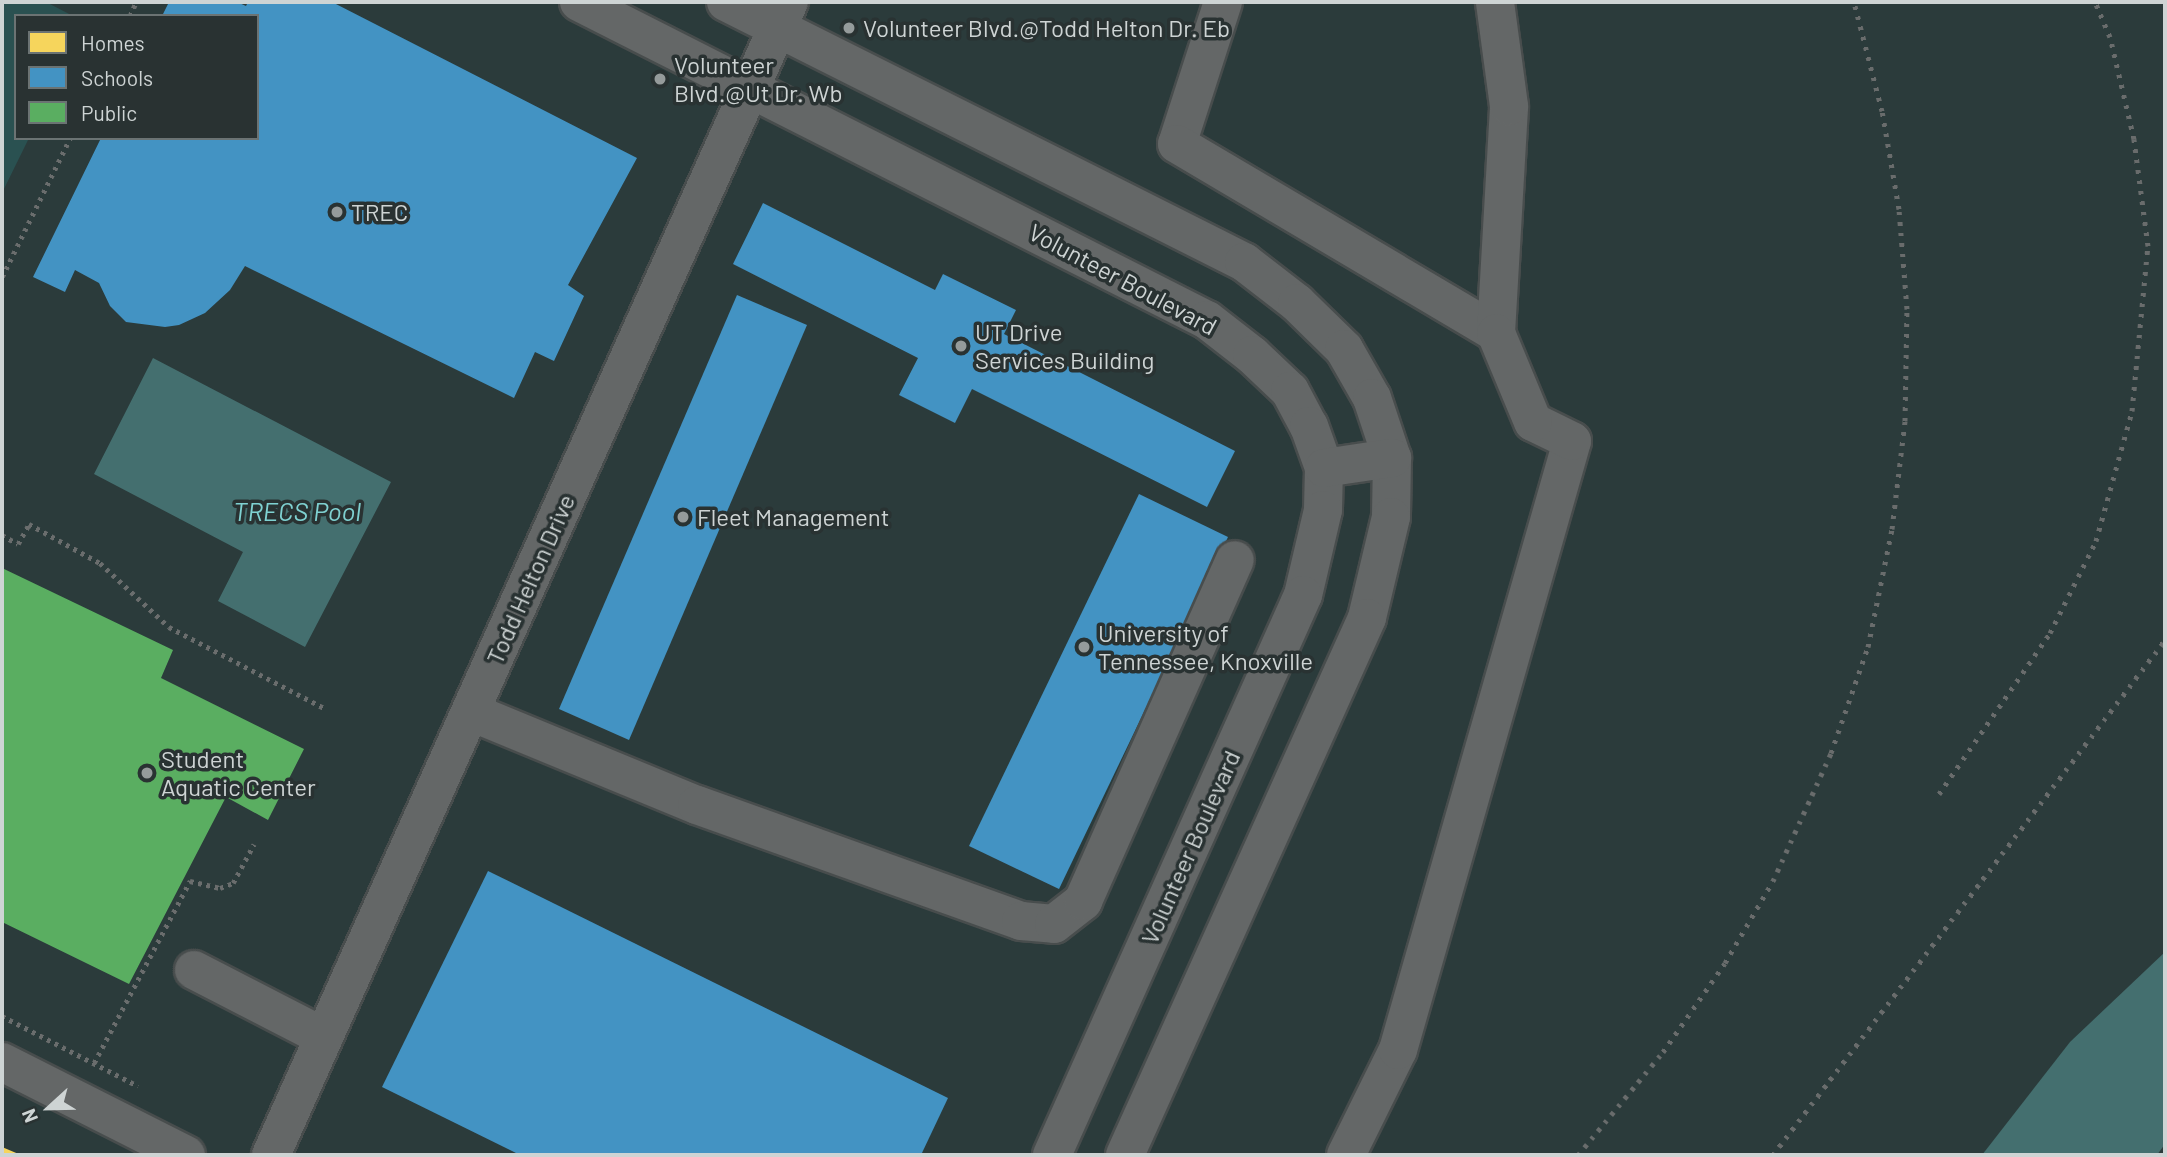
<!DOCTYPE html>
<html>
<head>
<meta charset="utf-8">
<style>
	body { margin:0 }
	#map { position:relative; width:2167px; height:1157px; overflow:hidden; background:#2b3030; font-family:Barlow,sans-serif }
	div>[style] { position:absolute }
	.built>* { inset:0; background:#2b3b3b }
	.green>* { inset:0; background:#2a5151 }
	.water>* { inset:0; background:#446f6f }
	.homes>* { inset:0; background:#f6d55c }
	.schools>* { inset:0; background:#4393c3 }
	.public>* { inset:0; background:#5aae61 }
	.path>* { height:4.5px; margin-top:-2.25px; transform-origin:0; background:repeating-linear-gradient(90deg,#6a6d6d 0 3.5px,transparent 0 8.5px) }
	.roads { filter:drop-shadow(2px 0 #484d4d) drop-shadow(-2px 0 #484d4d) drop-shadow(0 2px #484d4d) drop-shadow(0 -2px #484d4d) }
	.minor>* { height:38px; margin:-19px; padding:0 19px; transform-origin:19px; border-radius:19px; background:#646767 }
	.rail>* { height:5px; margin-top:-2.5px; transform-origin:0; background:repeating-linear-gradient(90deg,#696c6c 0 3.5px,transparent 0 10.5px) }
	.dots>* { width:19px; height:19px; translate:-50% -50%; box-sizing:border-box; border:4px solid #293232; border-radius:50% }
	span { translate:-50% -50%; white-space:nowrap; text-align:center; line-height:1.15; -webkit-text-stroke:7px #293232; paint-order:stroke }
	.poi-label { font-size:24px; color:#ced4d4 }
	.left { translate:0 -50%; text-align:left }
	.street-label { font-size:24px; color:#ced4d4 }
	.water-label { font-size:26px; color:#7fd1d1; font-style:italic }
	.frame { position:absolute; inset:0; border:4px solid #ced4d4; pointer-events:none }
	.legend { position:absolute; left:14px; top:14px; width:245px; height:126px; box-sizing:border-box; background:#293232; border:2px solid #6b7373; margin:0; padding:9px 12px; list-style:none; font-size:21px; color:#ced4d4 }
	.legend li { display:flex; align-items:center; gap:14px; height:35px }
	.legend b { width:35px; border:2px solid #6b7373 }
	.north { position:absolute; left:14px; top:1073px; width:70px; height:70px; -webkit-text-stroke:5px #293232; paint-order:stroke; rotate:248deg; font-size:19px; font-weight:700; line-height:28px; text-align:center; color:#ced4d4 }
	.north::after { content:''; display:block; margin:auto; width:24px; height:32px; background:#ced4d4; clip-path:polygon(50% 0,100% 100%,50% 72%,0 100%) }
</style>
</head>
<body>
<div id="map">
	<div class="built">
		<div style="clip-path:polygon(evenodd,2px 2px,2165px 2px,2165px 1155px,2px 1155px,2px 2px,16px 16px,257px 16px,257px 138px,16px 138px,16px 16px)"></div>
	</div>
	<div class="green">
		<div style="clip-path:polygon(2px 2px,46px 2px,73px 16px,16px 16px,16px 138px,29px 138px,2px 193px)"></div>
	</div>
	<div class="water">
		<div style="clip-path:polygon(153px 358px,391px 482px,305px 647px,218px 601px,243px 552px,94px 474px)"></div>
		<div style="clip-path:polygon(2165px 952px,2165px 1144px,2157px 1155px,1982px 1155px,2070px 1042px)"></div>
	</div>
	<div class="homes">
		<div style="clip-path:polygon(2px 1147px,21px 1155px,2px 1155px)"></div>
	</div>
	<div class="schools">
		<div style="clip-path:polygon(169px 2px,237px 2px,246px 6px,248px 2px,332px 2px,637px 158px,568px 285px,584px 296px,554px 361px,535px 352px,514px 398px,245px 266px,230px 290px,205px 313px,179px 325px,165px 327px,126px 322px,110px 306px,99px 283px,75px 270px,65px 292px,33px 277px,101px 138px,257px 138px,257px 16px,162px 16px)"></div>
		<div style="clip-path:polygon(763px 203px,935px 290px,943px 274px,1016px 310px,1004px 334px,1235px 451px,1207px 507px,972px 389px,955px 423px,899px 395px,918px 358px,733px 264px)"></div>
		<div style="clip-path:polygon(737px 295px,807px 325px,629px 740px,559px 709px)"></div>
		<div style="clip-path:polygon(1139px 494px,1228px 537px,1059px 889px,969px 846px)"></div>
		<div style="clip-path:polygon(488px 871px,948px 1098px,921px 1155px,520px 1155px,382px 1087px)"></div>
	</div>
	<div class="public">
		<div style="clip-path:polygon(2px 568px,173px 650px,161px 678px,304px 749px,268px 820px,226px 797px,129px 984px,2px 922px)"></div>
	</div>
	<div class="path">
		<div style="left:130px;top:16px;width:15px;rotate:-67deg"></div>
		<div style="left:2px;top:277px;width:155px;rotate:-63.9deg"></div>
		<div style="left:2px;top:535px;width:18px;rotate:29deg"></div>
		<div style="left:18px;top:544px;width:23px;rotate:-61deg"></div>
		<div style="left:29px;top:524px;width:81px;rotate:28.8deg"></div>
		<div style="left:100px;top:563px;width:94px;rotate:42.8deg"></div>
		<div style="left:169px;top:627px;width:175px;rotate:27.6deg"></div>
		<div style="left:2px;top:1016px;width:153px;rotate:27.2deg"></div>
		<div style="left:94px;top:1063px;width:206px;rotate:-62.2deg"></div>
		<div style="left:190px;top:881px;width:31px;rotate:13deg"></div>
		<div style="left:220px;top:888px;width:14px;rotate:-21deg"></div>
		<div style="left:233px;top:883px;width:44px;rotate:-61.7deg"></div>
	</div>
	<div class="roads">
		<div class="minor">
			<div style="left:579px;top:2px;width:704px;rotate:26.86deg"></div>
			<div style="left:1207px;top:320px;width:57px;rotate:37.9deg"></div>
			<div style="left:1252px;top:355px;width:52px;rotate:43.5deg"></div>
			<div style="left:1290px;top:391px;width:40px;rotate:62deg"></div>
			<div style="left:1309px;top:426px;width:45px;rotate:70.3deg"></div>
			<div style="left:1324px;top:468px;width:42px;rotate:91.4deg"></div>
			<div style="left:1323px;top:510px;width:87px;rotate:103.2deg"></div>
			<div style="left:1303px;top:595px;width:614px;rotate:114.14deg"></div>
			<div style="left:726px;top:2px;width:580px;rotate:26.65deg"></div>
			<div style="left:1244px;top:262px;width:67px;rotate:37.7deg"></div>
			<div style="left:1297px;top:303px;width:66px;rotate:44.4deg"></div>
			<div style="left:1344px;top:349px;width:56px;rotate:60.3deg"></div>
			<div style="left:1372px;top:398px;width:63px;rotate:71.6deg"></div>
			<div style="left:1392px;top:458px;width:59px;rotate:91deg"></div>
			<div style="left:1391px;top:517px;width:104px;rotate:103.4deg"></div>
			<div style="left:1367px;top:618px;width:589px;rotate:114.26deg"></div>
			<div style="left:1223px;top:2px;width:149px;rotate:107.9deg"></div>
			<div style="left:1177px;top:144px;width:371px;rotate:30.6deg"></div>
			<div style="left:1496px;top:333px;width:227px;rotate:-86.7deg"></div>
			<div style="left:1509px;top:106px;width:105px;rotate:-97.7deg"></div>
			<div style="left:1324px;top:468px;width:69px;rotate:-8.4deg"></div>
			<div style="left:471px;top:712px;width:244px;rotate:22.4deg"></div>
			<div style="left:697px;top:805px;width:344px;rotate:19.7deg"></div>
			<div style="left:1021px;top:921px;width:33px;rotate:5deg"></div>
			<div style="left:1054px;top:924px;width:37px;rotate:-38deg"></div>
			<div style="left:1083px;top:901px;width:373px;rotate:-66deg"></div>
			<div style="left:194px;top:970px;width:146px;rotate:27.3deg"></div>
			<div style="left:2px;top:1062px;width:206px;rotate:26.8deg"></div>
			<div style="left:271px;top:1155px;width:1264px;rotate:-65.81deg"></div>
			<div style="left:1346px;top:1155px;width:117px;rotate:-63.7deg"></div>
			<div style="left:1398px;top:1050px;width:633px;rotate:-74.05deg"></div>
			<div style="left:1572px;top:441px;width:43px;rotate:-154deg"></div>
			<div style="left:1533px;top:422px;width:96px;rotate:-112.6deg"></div>
		</div>
	</div>
	<div class="rail">
		<div style="left:1939px;top:794px;width:196px;rotate:-55.4deg"></div>
		<div style="left:2050px;top:633px;width:103px;rotate:-63.4deg"></div>
		<div style="left:2096px;top:541px;width:135px;rotate:-74.5deg"></div>
		<div style="left:2132px;top:411px;width:166px;rotate:-84.5deg"></div>
		<div style="left:2148px;top:246px;width:108px;rotate:-97.5deg"></div>
		<div style="left:2134px;top:139px;width:105px;rotate:-103.2deg"></div>
		<div style="left:2110px;top:37px;width:38px;rotate:-113deg"></div>
		<div style="left:1578px;top:1155px;width:134px;rotate:-50.5deg"></div>
		<div style="left:1663px;top:1052px;width:108px;rotate:-55.1deg"></div>
		<div style="left:1725px;top:963px;width:95px;rotate:-59.7deg"></div>
		<div style="left:1773px;top:881px;width:141px;rotate:-65.6deg"></div>
		<div style="left:1831px;top:753px;width:112px;rotate:-70.8deg"></div>
		<div style="left:1868px;top:647px;width:120px;rotate:-78.5deg"></div>
		<div style="left:1892px;top:529px;width:109px;rotate:-83.1deg"></div>
		<div style="left:1905px;top:421px;width:112px;rotate:-89deg"></div>
		<div style="left:1907px;top:309px;width:100px;rotate:-94.6deg"></div>
		<div style="left:1899px;top:209px;width:99px;rotate:-99.8deg"></div>
		<div style="left:1882px;top:111px;width:113px;rotate:-104.4deg"></div>
		<div style="left:1773px;top:1155px;width:647px;rotate:-52.72deg"></div>
	</div>
	<div class="dots">
		<div style="left:849px;top:28px;background:#959b9b"></div>
		<div style="left:660px;top:79px;background:#959b9b"></div>
		<div style="left:337px;top:212px;background:#959b9b"></div>
		<div style="left:961px;top:346px;background:#959b9b"></div>
		<div style="left:683px;top:517px;background:#959b9b"></div>
		<div style="left:1084px;top:647px;background:#959b9b"></div>
		<div style="left:147px;top:773px;background:#959b9b"></div>
	</div>
	<div class="poi-label">
		<span class="left" style="left:863px;top:28px">Volunteer Blvd.@Todd Helton Dr. Eb</span>
		<span class="left" style="left:674px;top:79px">Volunteer<br>Blvd.@Ut Dr. Wb</span>
		<span class="left" style="left:351px;top:212px">TREC</span>
		<span class="left" style="left:975px;top:346px">UT Drive<br>Services Building</span>
		<span class="left" style="left:697px;top:517px">Fleet Management</span>
		<span class="left" style="left:1098px;top:647px">University of<br>Tennessee, Knoxville</span>
		<span class="left" style="left:161px;top:773px">Student<br>Aquatic Center</span>
	</div>
	<div class="street-label">
		<span style="left:1123px;top:279px;rotate:28deg">Volunteer Boulevard</span>
		<span style="left:530px;top:579px;rotate:-66deg">Todd Helton Drive</span>
		<span style="left:1190px;top:847px;rotate:-66deg">Volunteer Boulevard</span>
	</div>
	<div class="water-label">
		<span style="left:297px;top:511px">TRECS Pool</span>
	</div>
	<div class="frame"></div>
	<ul class="legend">
	<li><b style="height:19px;background:#f6d55c"></b>Homes</li>
	<li><b style="height:19px;background:#4393c3"></b>Schools</li>
	<li><b style="height:19px;background:#5aae61"></b>Public</li>
	</ul>
	<div class="north">N</div>
</div>
</body>
</html>
